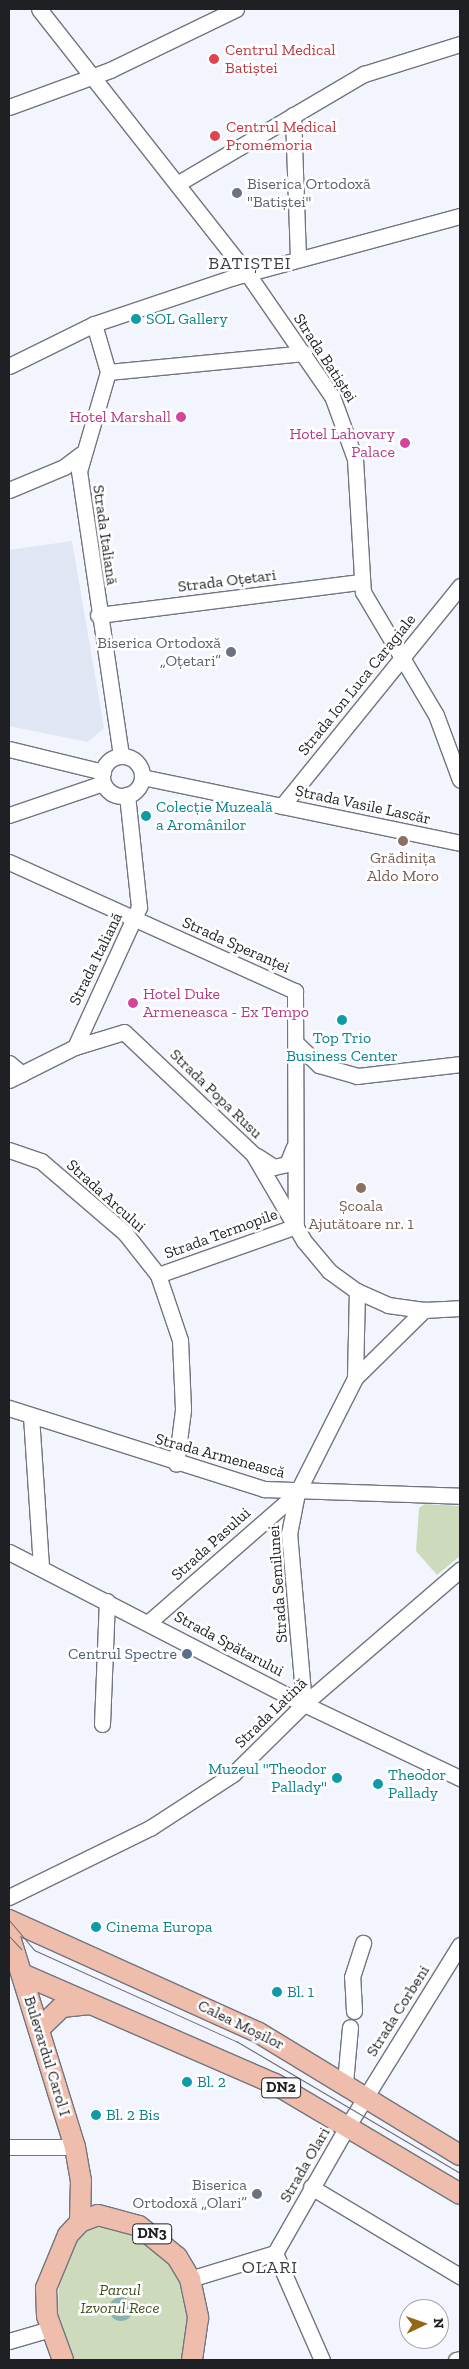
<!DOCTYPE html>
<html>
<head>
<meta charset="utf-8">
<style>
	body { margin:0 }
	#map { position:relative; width:469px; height:2369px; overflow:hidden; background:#f2f5fe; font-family:"Zilla Slab",serif }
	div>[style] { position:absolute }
	.built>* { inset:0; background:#e1e6f4 }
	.green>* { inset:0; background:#cddabb }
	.water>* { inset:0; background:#87b3b4 }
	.round { border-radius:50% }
	.roads { filter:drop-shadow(1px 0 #72757f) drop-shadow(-1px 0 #72757f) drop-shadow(0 1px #72757f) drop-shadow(0 -1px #72757f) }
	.minor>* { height:15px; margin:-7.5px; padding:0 7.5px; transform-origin:7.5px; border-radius:7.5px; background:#fff }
	.minor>.ring { margin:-7.5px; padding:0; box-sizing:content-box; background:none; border:15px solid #fff; border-radius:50% }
	.major>* { height:20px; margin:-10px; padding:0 10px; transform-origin:10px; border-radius:10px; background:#efbdac }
	.tram>* { height:1px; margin:-0.5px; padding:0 0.5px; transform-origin:0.5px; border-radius:0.5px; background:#6a6c72 }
	.dots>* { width:14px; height:14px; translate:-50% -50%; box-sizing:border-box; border:2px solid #fff; border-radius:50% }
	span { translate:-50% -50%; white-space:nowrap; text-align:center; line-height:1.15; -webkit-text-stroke:5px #fff; paint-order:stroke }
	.shield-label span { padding:1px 4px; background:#fff; border:1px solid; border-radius:4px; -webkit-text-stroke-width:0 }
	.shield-label { font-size:15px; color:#1e2024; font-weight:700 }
	.health-label { font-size:16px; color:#be3a42 }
	.left { translate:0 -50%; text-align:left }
	.worship-label { font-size:16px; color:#5b616d }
	.right { translate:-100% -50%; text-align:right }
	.culture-label { font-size:16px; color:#0d838f }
	.street-label { font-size:16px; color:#1e2024 }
	.hotel-label { font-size:16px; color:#b23c85 }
	.education-label { font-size:16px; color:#785e54 }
	.service-label { font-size:16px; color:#4e5e75 }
	.park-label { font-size:16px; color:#3e4f1d; font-style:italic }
	.neighbourhood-label { font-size:18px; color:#3d4049; letter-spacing:1px }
	.frame { position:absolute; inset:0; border:10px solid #1e2024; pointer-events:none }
	.north { position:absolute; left:399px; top:2299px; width:50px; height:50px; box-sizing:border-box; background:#fff; border:1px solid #a5a6a7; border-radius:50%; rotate:87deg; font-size:14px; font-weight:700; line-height:20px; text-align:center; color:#1e2024 }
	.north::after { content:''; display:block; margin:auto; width:18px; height:22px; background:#926812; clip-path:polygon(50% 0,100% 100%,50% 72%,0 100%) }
</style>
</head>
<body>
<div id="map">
	<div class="built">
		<div style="clip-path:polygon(72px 541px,104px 728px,88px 742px,9px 726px,9px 550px)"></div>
	</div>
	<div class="green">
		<div style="clip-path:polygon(425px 1504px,460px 1506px,460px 1556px,437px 1575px,416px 1551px,419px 1508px)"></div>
		<div style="clip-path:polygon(104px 2223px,129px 2230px,168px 2261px,183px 2283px,189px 2330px,183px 2360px,75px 2360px,69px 2352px,58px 2316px,59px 2278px,74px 2243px,84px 2231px)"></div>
	</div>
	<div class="water">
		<div class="round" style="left:109px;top:2297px;width:24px;height:24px"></div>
	</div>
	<div class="roads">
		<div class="minor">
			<div style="left:39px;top:9px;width:336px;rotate:51.8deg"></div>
			<div style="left:247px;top:273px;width:150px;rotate:55.4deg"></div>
			<div style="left:332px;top:396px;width:67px;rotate:69.9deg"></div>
			<div style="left:355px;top:459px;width:133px;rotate:86.6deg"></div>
			<div style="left:363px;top:592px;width:143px;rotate:59.3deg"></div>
			<div style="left:436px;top:715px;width:69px;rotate:69.7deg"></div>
			<div style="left:9px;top:107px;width:108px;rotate:-20.1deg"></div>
			<div style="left:110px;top:70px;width:140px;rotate:-25.8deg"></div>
			<div style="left:293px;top:115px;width:144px;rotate:88deg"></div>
			<div style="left:177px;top:184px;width:217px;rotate:-30.5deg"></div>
			<div style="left:364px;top:74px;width:101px;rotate:-17.4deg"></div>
			<div style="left:94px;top:324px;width:50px;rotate:73.7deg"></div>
			<div style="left:108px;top:372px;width:103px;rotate:106.3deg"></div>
			<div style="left:79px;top:471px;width:288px;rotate:81.6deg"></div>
			<div style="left:9px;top:366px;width:95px;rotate:-26.3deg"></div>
			<div style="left:94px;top:324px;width:148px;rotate:-18.6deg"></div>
			<div style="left:234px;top:277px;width:234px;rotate:-15.1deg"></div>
			<div style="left:108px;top:372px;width:197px;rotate:-5.5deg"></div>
			<div style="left:9px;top:490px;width:60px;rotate:-22.7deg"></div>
			<div style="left:64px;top:467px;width:21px;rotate:-37deg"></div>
			<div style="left:98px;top:615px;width:265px;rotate:-7.2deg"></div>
			<div style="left:9px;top:749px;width:97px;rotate:13.7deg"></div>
			<div class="ring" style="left:102px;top:756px;width:25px;height:25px"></div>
			<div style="left:142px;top:777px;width:325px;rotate:11.7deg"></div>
			<div style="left:282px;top:806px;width:283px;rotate:-51deg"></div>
			<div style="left:9px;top:815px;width:99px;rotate:-18.8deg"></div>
			<div style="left:9px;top:862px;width:314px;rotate:24.3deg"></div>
			<div style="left:295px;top:991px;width:233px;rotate:89.8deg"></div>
			<div style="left:296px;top:1043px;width:32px;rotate:44deg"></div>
			<div style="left:319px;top:1065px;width:40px;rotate:16deg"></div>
			<div style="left:357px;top:1076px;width:104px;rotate:-6.6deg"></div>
			<div style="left:75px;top:1047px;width:154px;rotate:-65.4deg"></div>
			<div style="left:139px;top:907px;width:113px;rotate:-96.1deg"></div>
			<div style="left:9px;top:1063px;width:17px;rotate:40deg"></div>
			<div style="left:9px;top:1080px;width:74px;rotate:-26.6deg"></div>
			<div style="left:75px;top:1047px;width:51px;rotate:-17deg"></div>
			<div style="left:124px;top:1032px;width:178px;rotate:43.4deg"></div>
			<div style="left:253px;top:1154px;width:101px;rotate:59.6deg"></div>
			<div style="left:304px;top:1241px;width:39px;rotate:50deg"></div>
			<div style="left:329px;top:1271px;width:34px;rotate:36deg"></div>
			<div style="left:357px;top:1291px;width:34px;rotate:24deg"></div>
			<div style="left:388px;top:1305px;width:36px;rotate:8deg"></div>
			<div style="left:424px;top:1310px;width:36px;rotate:-3deg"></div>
			<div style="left:9px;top:1150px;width:34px;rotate:19deg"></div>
			<div style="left:41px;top:1161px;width:111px;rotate:40.6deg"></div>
			<div style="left:125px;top:1233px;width:53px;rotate:51.8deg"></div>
			<div style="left:158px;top:1275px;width:69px;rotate:71.3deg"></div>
			<div style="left:180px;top:1340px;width:70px;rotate:87.5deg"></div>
			<div style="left:183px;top:1410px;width:54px;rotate:97.4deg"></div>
			<div style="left:257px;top:1156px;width:20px;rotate:33deg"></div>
			<div style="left:274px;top:1167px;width:13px;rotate:-13deg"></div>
			<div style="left:287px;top:1164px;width:18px;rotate:-68deg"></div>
			<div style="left:158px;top:1275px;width:146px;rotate:-19.5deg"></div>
			<div style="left:355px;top:1378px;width:87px;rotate:-88.7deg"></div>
			<div style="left:9px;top:1408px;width:268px;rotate:17.6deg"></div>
			<div style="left:264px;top:1489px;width:196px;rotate:2deg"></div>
			<div style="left:31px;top:1416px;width:151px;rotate:86.2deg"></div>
			<div style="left:9px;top:1552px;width:332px;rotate:27.3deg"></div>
			<div style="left:304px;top:1704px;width:173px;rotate:25.4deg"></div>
			<div style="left:149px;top:1622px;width:196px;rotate:-41.1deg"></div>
			<div style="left:304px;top:1704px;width:171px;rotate:-95deg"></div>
			<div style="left:289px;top:1534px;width:42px;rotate:-79deg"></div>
			<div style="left:297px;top:1493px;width:129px;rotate:-63.2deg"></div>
			<div style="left:355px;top:1378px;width:97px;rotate:-44.6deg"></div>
			<div style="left:102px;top:1724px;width:123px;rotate:-87.7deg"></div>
			<div style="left:9px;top:1897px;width:157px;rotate:-26.1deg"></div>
			<div style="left:150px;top:1828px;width:99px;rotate:-33deg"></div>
			<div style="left:233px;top:1774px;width:100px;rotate:-44.6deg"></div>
			<div style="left:304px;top:1704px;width:206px;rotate:-40.7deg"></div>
			<div style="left:354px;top:2011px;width:34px;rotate:-93deg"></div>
			<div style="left:352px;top:1977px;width:36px;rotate:-72deg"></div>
			<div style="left:345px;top:2083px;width:56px;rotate:-84.9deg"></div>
			<div style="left:9px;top:2147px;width:66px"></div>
			<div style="left:311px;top:2187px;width:174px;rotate:30.9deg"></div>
			<div style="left:275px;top:2253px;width:117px;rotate:66.3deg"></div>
			<div style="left:190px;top:2279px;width:89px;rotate:-17deg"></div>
			<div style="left:275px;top:2253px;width:145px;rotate:-60.3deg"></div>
			<div style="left:347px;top:2127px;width:214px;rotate:-58.2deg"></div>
			<div style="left:9px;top:2341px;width:43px;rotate:-16.3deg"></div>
			<div style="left:456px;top:2360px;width:4px;rotate:-14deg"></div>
		</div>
		<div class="major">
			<div style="left:9px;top:1920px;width:274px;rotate:24.3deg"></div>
			<div style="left:259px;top:2033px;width:235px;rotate:31.3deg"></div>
			<div style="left:9px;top:1934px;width:223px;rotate:72.8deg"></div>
			<div style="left:75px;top:2147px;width:34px;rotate:80deg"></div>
			<div style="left:81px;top:2180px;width:42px;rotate:91.4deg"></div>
			<div style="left:22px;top:1974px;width:276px;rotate:23.5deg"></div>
			<div style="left:275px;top:2084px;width:215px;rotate:30.7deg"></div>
			<div style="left:39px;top:2029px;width:32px;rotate:-44deg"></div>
			<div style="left:62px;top:2007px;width:28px;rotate:-6deg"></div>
			<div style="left:63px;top:2360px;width:47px;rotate:-110deg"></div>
			<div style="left:47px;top:2316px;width:28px;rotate:-92deg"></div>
			<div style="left:46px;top:2288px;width:57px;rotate:-67.5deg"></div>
			<div style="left:68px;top:2235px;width:18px;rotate:-47deg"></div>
			<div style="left:80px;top:2222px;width:19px;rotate:-21deg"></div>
			<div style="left:98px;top:2215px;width:42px;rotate:15deg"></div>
			<div style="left:139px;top:2226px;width:49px;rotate:39.2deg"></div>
			<div style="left:177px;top:2257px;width:26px;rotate:59deg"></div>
			<div style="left:190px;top:2279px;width:40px;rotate:78deg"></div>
			<div style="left:198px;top:2318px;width:42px;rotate:98.1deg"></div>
		</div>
	</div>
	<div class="tram">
		<div style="left:9px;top:1920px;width:39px;rotate:50deg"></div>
		<div style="left:34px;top:1950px;width:222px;rotate:24.3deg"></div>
		<div style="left:236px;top:2041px;width:260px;rotate:30.5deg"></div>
		<div style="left:9px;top:1936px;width:18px;rotate:47deg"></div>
	</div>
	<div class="dots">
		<div style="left:214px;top:59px;background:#e0444e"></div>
		<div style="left:215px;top:136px;background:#e0444e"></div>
		<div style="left:237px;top:193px;background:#6b7280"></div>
		<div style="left:136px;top:319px;background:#0f9aa8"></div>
		<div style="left:181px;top:417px;background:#d1479c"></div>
		<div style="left:405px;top:443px;background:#d1479c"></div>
		<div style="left:231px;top:652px;background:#6b7280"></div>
		<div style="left:146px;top:816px;background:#0f9aa8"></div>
		<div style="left:403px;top:841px;background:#8d6e63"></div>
		<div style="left:133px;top:1003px;background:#d1479c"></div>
		<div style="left:342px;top:1020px;background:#0f9aa8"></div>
		<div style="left:361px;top:1188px;background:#8d6e63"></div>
		<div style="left:187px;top:1654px;background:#5c6f8a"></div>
		<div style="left:337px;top:1778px;background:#0f9aa8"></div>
		<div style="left:378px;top:1784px;background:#0f9aa8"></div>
		<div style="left:96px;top:1927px;background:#0f9aa8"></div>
		<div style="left:277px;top:1992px;background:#0f9aa8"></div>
		<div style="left:187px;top:2082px;background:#0f9aa8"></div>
		<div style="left:96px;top:2115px;background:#0f9aa8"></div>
		<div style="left:257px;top:2194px;background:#6b7280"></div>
	</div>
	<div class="shield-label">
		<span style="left:281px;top:2088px">DN2</span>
		<span style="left:152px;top:2234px">DN3</span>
	</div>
	<div class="health-label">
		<span class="left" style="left:225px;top:59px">Centrul Medical<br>Batiștei</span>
		<span class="left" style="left:226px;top:136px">Centrul Medical<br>Promemoria</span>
	</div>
	<div class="worship-label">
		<span class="left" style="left:247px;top:193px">Biserica Ortodoxă<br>"Batiștei"</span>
		<span class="right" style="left:221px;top:652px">Biserica Ortodoxă<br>„Oțetari”</span>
		<span class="right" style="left:247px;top:2194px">Biserica<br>Ortodoxă „Olari”</span>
	</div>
	<div class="culture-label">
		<span class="left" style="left:146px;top:319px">SOL Gallery</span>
		<span class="left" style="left:156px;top:816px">Colecție Muzeală<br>a Aromânilor</span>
		<span style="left:342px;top:1047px">Top Trio<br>Business Center</span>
		<span class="right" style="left:327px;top:1778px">Muzeul "Theodor<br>Pallady"</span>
		<span class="left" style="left:388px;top:1784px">Theodor<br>Pallady</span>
		<span class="left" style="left:106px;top:1927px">Cinema Europa</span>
		<span class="left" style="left:287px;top:1992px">Bl. 1</span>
		<span class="left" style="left:197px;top:2082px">Bl. 2</span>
		<span class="left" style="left:106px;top:2115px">Bl. 2 Bis</span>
	</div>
	<div class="street-label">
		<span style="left:325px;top:358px;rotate:57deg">Strada Batiștei</span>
		<span style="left:105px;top:535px;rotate:82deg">Strada Italiană</span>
		<span style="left:227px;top:581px;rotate:-7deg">Strada Oțetari</span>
		<span style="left:357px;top:685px;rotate:-51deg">Strada Ion Luca Caragiale</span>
		<span style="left:363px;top:805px;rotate:12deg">Strada Vasile Lascăr</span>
		<span style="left:236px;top:945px;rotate:24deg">Strada Speranței</span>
		<span style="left:96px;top:959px;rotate:-64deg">Strada Italiană</span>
		<span style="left:216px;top:1094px;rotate:44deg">Strada Popa Rusu</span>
		<span style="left:106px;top:1196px;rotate:42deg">Strada Arcului</span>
		<span style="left:221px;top:1234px;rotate:-20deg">Strada Termopile</span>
		<span style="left:220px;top:1456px;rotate:15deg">Strada Armenească</span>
		<span style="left:211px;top:1544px;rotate:-42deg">Strada Pasului</span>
		<span style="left:278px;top:1584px;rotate:-94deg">Strada Semilunei</span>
		<span style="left:229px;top:1644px;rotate:28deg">Strada Spătarului</span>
		<span style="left:271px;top:1713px;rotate:-44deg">Strada Latină</span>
		<span style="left:398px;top:2011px;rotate:-58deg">Strada Corbeni</span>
		<span style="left:241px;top:2025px;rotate:26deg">Calea Moșilor</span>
		<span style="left:47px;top:2056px;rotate:73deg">Bulevardul Carol I</span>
		<span style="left:305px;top:2165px;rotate:-60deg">Strada Olari</span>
	</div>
	<div class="hotel-label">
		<span class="right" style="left:171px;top:417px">Hotel Marshall</span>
		<span class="right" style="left:395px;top:443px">Hotel Lahovary<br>Palace</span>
		<span class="left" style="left:143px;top:1003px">Hotel Duke<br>Armeneasca - Ex Tempo</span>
	</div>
	<div class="education-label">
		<span style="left:403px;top:867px">Grădinița<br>Aldo Moro</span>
		<span style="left:361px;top:1215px">Școala<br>Ajutătoare nr. 1</span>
	</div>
	<div class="service-label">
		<span class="right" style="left:177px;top:1654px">Centrul Spectre</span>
	</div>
	<div class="park-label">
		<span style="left:120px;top:2299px">Parcul<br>Izvorul Rece</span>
	</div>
	<div class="neighbourhood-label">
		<span style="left:250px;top:263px">BATIȘTEI</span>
		<span style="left:270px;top:2267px">OLARI</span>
	</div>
	<div class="frame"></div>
	<div class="north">N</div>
</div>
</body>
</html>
